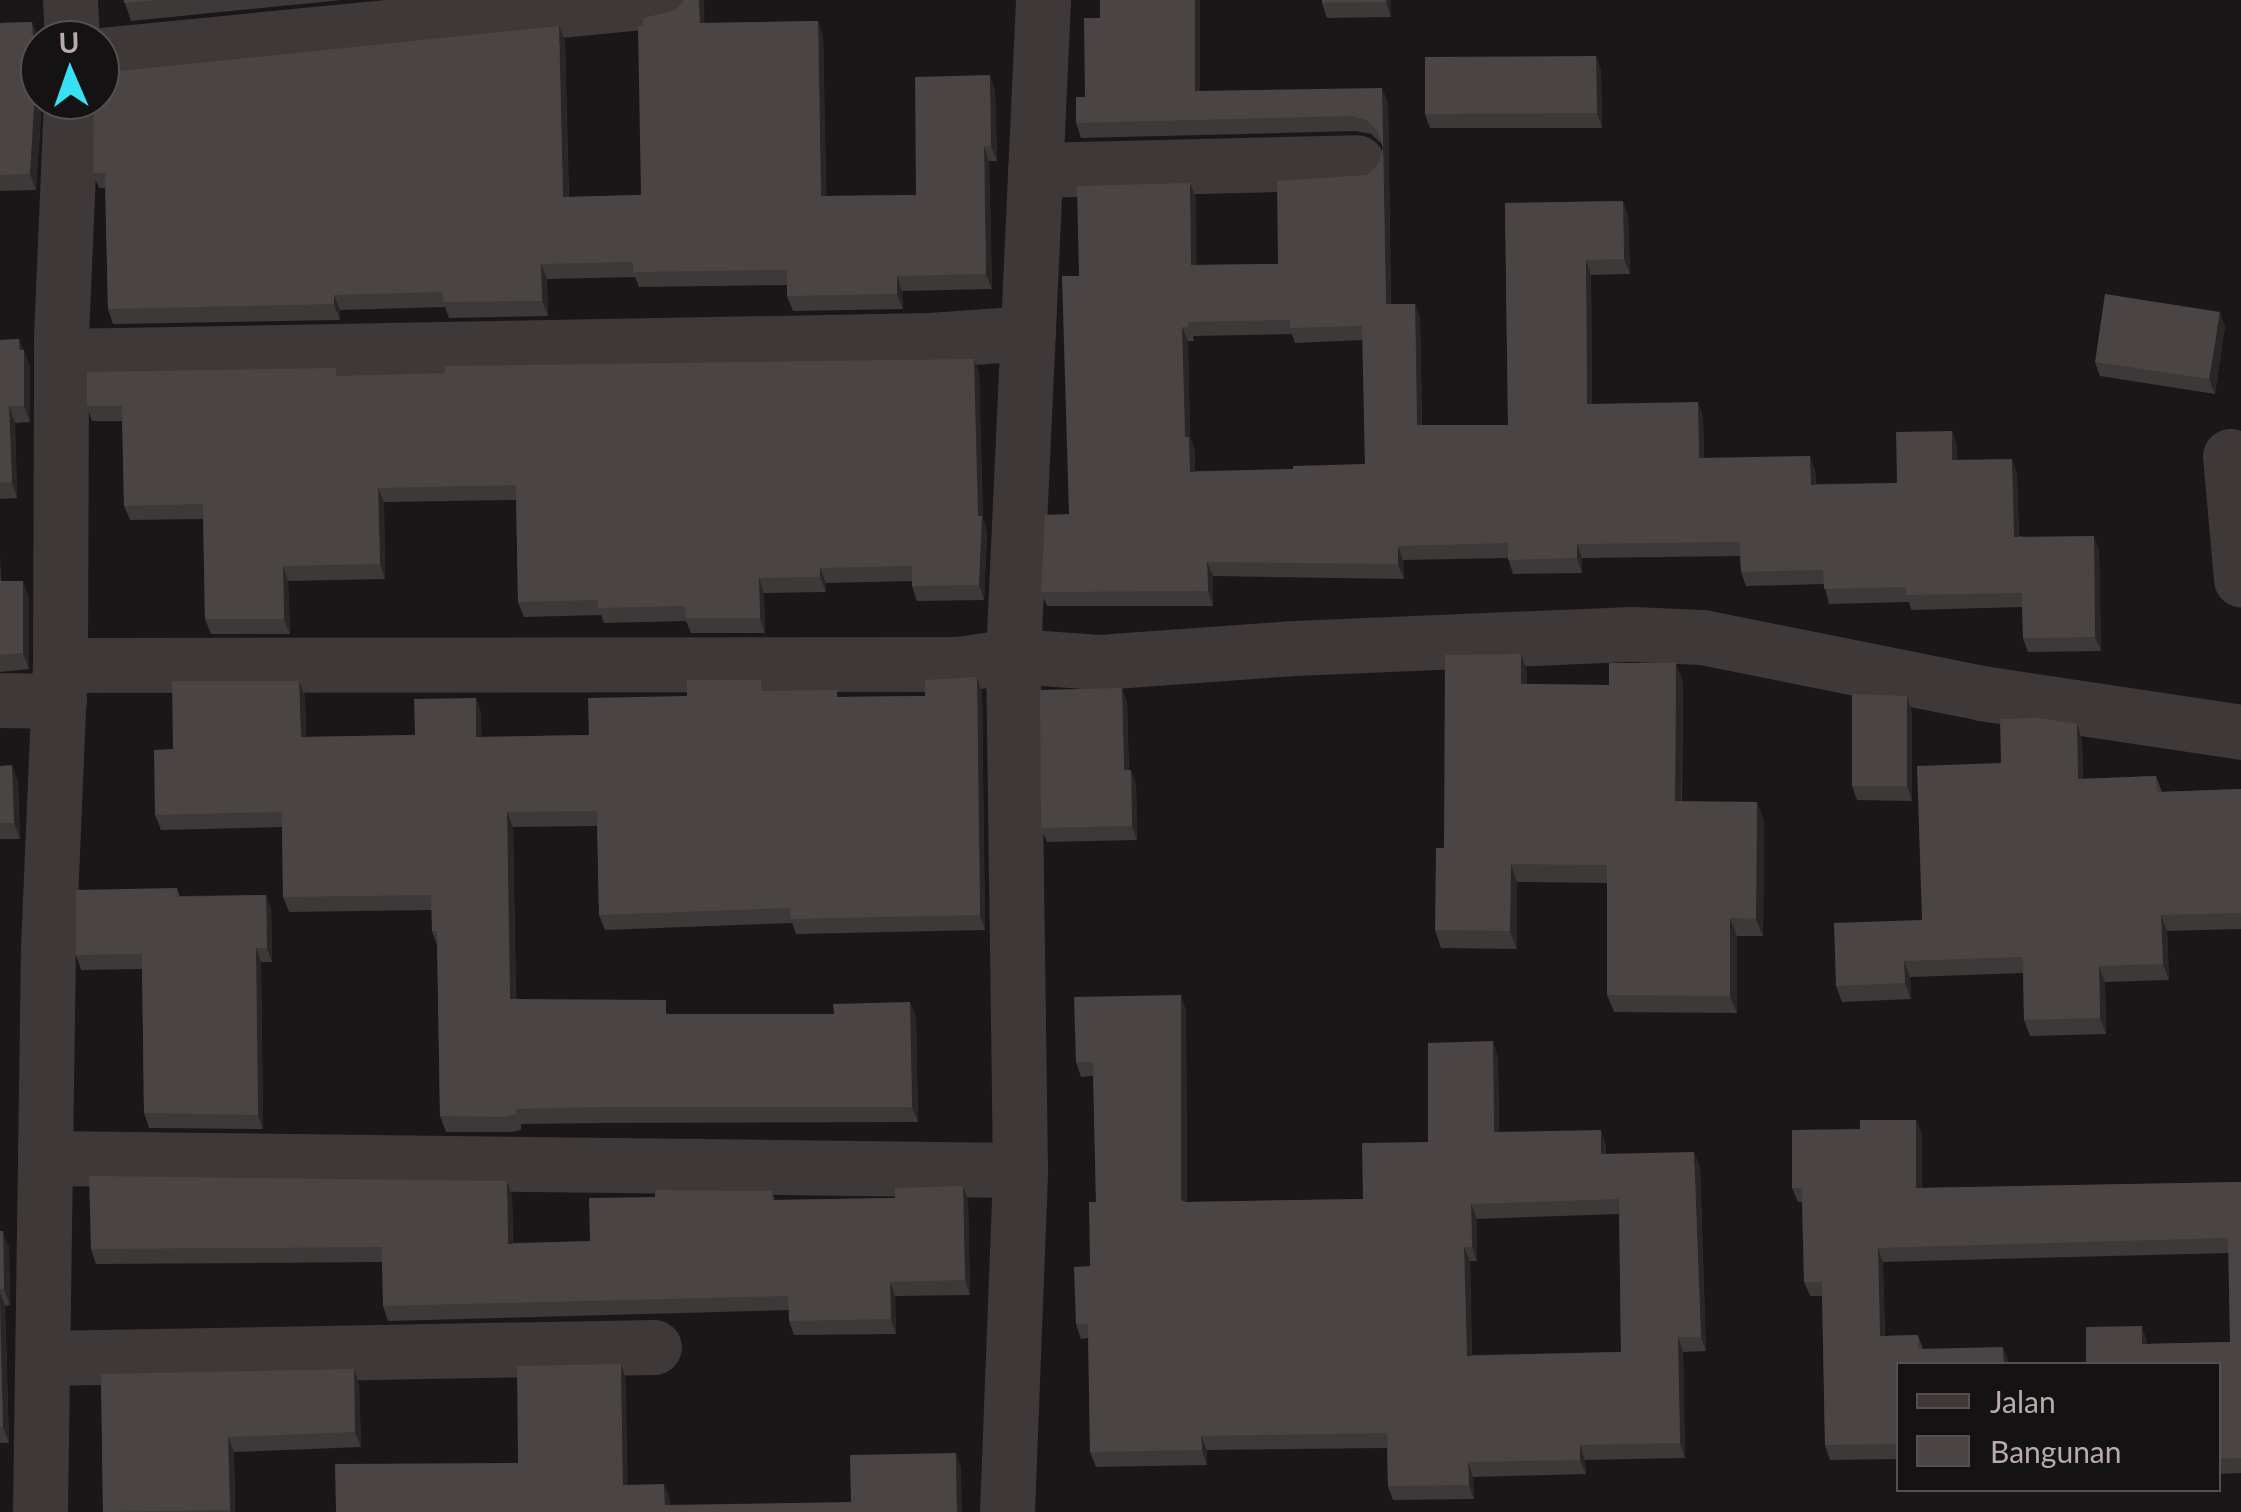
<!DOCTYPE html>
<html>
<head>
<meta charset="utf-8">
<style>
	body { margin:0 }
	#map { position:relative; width:2241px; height:1512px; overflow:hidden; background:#191717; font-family:Lato,sans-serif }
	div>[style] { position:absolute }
	.minor>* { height:55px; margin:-27.5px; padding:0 27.5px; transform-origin:27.5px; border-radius:27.5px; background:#3e3938 }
	.wall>* { inset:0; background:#3c3938 }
	.shaded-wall>* { inset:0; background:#292625 }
	.building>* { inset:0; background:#4a4544 }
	span { translate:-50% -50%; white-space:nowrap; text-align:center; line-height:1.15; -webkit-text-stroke:8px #141212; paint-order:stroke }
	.legend { position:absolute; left:1896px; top:1362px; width:325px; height:130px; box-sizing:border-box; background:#141212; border:2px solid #564f4e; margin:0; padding:12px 18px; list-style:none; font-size:30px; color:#b8aba9 }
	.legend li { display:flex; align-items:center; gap:20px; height:50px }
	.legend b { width:50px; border:2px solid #564f4e }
	.north { position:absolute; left:20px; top:20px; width:100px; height:100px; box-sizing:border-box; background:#141212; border:2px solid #564f4e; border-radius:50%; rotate:358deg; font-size:28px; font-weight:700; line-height:40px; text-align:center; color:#b8aba9 }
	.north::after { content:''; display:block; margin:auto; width:35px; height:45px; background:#36e1f1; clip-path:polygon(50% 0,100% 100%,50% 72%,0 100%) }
</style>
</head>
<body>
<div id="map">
	<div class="minor">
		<div style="left:70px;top:0;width:40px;rotate:87.1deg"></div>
		<div style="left:100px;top:55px;width:566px;rotate:-5.58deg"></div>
		<div style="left:1035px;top:170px;width:322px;rotate:-1.4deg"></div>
		<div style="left:61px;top:356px;width:869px;rotate:-1.05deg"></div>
		<div style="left:930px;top:340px;width:98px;rotate:-4.1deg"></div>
		<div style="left:2230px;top:456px;width:124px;rotate:84.9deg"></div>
		<div style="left:60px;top:665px;width:898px;rotate:-0.06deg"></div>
		<div style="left:958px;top:664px;width:56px;rotate:-8.3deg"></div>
		<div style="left:1013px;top:656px;width:86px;rotate:4deg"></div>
		<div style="left:1099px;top:662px;width:196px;rotate:-4.1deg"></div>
		<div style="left:1295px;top:648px;width:337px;rotate:-2.4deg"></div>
		<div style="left:1632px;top:634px;width:70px;rotate:2.5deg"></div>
		<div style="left:1702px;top:637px;width:285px;rotate:11.3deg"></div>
		<div style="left:1981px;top:693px;width:263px;rotate:8.5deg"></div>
		<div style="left:0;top:700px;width:59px;rotate:1deg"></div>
		<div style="left:48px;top:1158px;width:972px;rotate:0.71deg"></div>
		<div style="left:43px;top:1358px;width:611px;rotate:-1.03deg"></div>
		<div style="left:40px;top:1512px;width:564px;rotate:-89.19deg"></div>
		<div style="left:48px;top:948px;width:283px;rotate:-87.6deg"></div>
		<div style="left:60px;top:665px;width:327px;rotate:-89.8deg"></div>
		<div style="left:61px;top:338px;width:238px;rotate:-87.6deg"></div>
		<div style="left:1007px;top:1512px;width:342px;rotate:-87.8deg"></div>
		<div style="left:1020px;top:1170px;width:514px;rotate:-90.78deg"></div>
		<div style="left:1013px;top:656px;width:657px;rotate:-87.38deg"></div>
	</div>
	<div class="wall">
		<div style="clip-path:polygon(124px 0,342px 0,131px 21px)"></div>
		<div style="clip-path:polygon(evenodd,1200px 0,1200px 91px,1388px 102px,1391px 304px,1415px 304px,1420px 318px,1422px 425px,1508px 425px,1505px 203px,1623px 201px,1628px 216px,1630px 274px,1591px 275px,1592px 404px,1703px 417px,1704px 458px,1815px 470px,1816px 484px,1897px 483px,1952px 431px,1957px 446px,1957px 460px,2017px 474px,2019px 536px,2099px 550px,2101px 651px,2028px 652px,2023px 638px,2022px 607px,1911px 610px,1909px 602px,1829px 604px,1824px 584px,1746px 586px,1741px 572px,1740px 556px,1582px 558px,1582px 573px,1513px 574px,1508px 558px,1403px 560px,1404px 579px,1213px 576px,1213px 606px,1047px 606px,1041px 592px,1069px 514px,1079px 276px,1196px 197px,1196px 265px,1278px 264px,1379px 163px,1383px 148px,1382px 144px,1371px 134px,1356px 131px,1081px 138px,1076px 123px,1085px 97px,1100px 18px,1200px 0,1292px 334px,1295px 343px,1363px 340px,1365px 464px,1293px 469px,1195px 471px,1195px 451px,1190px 437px,1188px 341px,1194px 341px,1193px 336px,1292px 334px)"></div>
		<div style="clip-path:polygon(1391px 0,1391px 17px,1327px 18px,1322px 3px)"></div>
		<div style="clip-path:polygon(818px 21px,823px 36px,826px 196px,916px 195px,995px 90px,997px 161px,989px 161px,992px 289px,902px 291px,903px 309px,793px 311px,787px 296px,787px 285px,639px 287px,635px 277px,547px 279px,548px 316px,449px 318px,445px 307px,340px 310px,340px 320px,113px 324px,108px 309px,105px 188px,99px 188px,93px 173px,565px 41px,569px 197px,641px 195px,705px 23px)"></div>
		<div style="clip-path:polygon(32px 22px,38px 38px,40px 100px,42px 100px,36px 190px,0 191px,0 23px)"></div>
		<div style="clip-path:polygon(1596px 56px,1601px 71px,1602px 128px,1430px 128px,1425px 114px)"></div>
		<div style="clip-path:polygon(2225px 326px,2215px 394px,2100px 376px,2095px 362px)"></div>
		<div style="clip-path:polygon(19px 339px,30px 366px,30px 422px,15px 423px,17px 498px,0 499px,0 340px)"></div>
		<div style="clip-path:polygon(974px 359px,979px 373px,983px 519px,987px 531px,984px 600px,917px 601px,912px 586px,912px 581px,826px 583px,826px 592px,764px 593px,765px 633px,691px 633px,686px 621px,604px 623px,601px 615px,524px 617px,518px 602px,516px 500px,384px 502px,385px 579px,288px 581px,290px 634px,211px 634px,205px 619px,203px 519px,130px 520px,124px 506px,122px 421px,92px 421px,87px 406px,336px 368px,339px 375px)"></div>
		<div style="clip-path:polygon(0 557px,1px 581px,29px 597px,29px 669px,0 672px)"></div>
		<div style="clip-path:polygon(1527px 671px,1527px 684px,1609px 685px,1683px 681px,1682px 802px,1764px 820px,1763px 936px,1737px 936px,1737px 1013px,1614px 1012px,1607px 995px,1607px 883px,1517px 882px,1517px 949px,1441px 948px,1435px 930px,1444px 848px)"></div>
		<div style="clip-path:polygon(299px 681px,305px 696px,306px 737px,415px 735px,476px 698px,481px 713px,481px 737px,589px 735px,687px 696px,765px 691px,839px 697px,925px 696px,982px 692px,985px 930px,796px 934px,792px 923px,605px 930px,599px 915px,597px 826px,513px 827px,516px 999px,671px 1014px,834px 1014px,910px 1002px,916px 1017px,918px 1122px,605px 1123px,521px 1124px,521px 1130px,511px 1132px,446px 1132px,440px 1116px,437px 945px,432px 931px,432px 910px,289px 912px,283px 897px,282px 827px,161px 830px,155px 815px,173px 749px)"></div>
		<div style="clip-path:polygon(1122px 688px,1127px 703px,1129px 770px,1131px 770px,1136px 785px,1137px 840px,1047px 842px,1041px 828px)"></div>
		<div style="clip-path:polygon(1912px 711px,1912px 801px,1857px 800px,1852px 786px)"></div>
		<div style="clip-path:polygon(2082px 740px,2083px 779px,2156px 776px,2162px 792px,2241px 789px,2241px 929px,2167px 931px,2169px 980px,2105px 982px,2106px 1034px,2030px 1036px,2024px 1020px,2023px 973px,1910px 977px,1911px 999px,1842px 1002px,1836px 986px,1922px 920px,2001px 763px)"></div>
		<div style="clip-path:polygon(0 766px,18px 781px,20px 839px,0 839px)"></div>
		<div style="clip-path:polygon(177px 888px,180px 896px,266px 895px,271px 909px,272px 962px,261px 962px,263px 1129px,149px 1128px,144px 1113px,142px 969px,81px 970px,76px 955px)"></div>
		<div style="clip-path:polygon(evenodd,1186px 1010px,1187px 1202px,1363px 1199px,1428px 1142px,1498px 1056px,1499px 1132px,1606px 1145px,1606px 1154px,1700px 1166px,1706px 1351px,1683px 1352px,1685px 1458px,1585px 1460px,1586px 1474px,1473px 1477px,1474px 1499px,1393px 1500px,1388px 1486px,1387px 1448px,1207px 1450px,1207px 1465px,1096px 1467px,1090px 1452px,1088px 1338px,1081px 1339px,1076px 1324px,1090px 1266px,1096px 1202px,1093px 1076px,1081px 1077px,1076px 1062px,1186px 1010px,1619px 1214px,1621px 1352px,1472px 1355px,1470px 1261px,1477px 1261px,1477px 1219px,1619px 1214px)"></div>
		<div style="clip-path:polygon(1916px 1120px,1922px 1135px,1922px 1188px,2241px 1182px,2241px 1473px,2218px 1474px,2218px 1364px,2086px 1364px,2147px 1341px,2147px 1344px,2230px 1342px,2229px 1253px,1883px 1262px,1885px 1336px,1918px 1335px,1923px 1349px,2009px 1362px,2009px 1364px,1898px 1364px,1898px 1459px,1830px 1460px,1825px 1445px,1822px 1296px,1810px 1296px,1804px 1282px,1802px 1202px,1798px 1202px,1792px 1188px,1860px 1129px)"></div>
		<div style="clip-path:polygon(963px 1186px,968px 1201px,970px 1295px,895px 1296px,896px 1334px,794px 1335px,789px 1321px,789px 1310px,388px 1321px,383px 1306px,382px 1262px,96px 1264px,91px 1249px,512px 1195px,513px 1243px,590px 1241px,655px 1197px,772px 1191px,775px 1200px,895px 1198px)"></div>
		<div style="clip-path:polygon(0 1231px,9px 1247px,10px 1305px,5px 1306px,9px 1443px,0 1443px)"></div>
		<div style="clip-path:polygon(101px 1374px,359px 1384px,361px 1447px,234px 1452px,235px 1512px,103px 1512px)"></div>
	</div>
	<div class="shaded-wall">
		<div style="clip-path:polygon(699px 0,704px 0,705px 38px,700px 23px)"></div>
		<div style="clip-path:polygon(1195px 0,1200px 0,1200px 105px,1195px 91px)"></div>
		<div style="clip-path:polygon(1386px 0,1391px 0,1391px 17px,1386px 2px)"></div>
		<div style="clip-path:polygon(818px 21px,823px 36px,827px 211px,821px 196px)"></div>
		<div style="clip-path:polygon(32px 22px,38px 38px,40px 65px,40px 100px,42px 100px,36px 190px,30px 174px)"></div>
		<div style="clip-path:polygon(559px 26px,565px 41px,569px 212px,563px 197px)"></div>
		<div style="clip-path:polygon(1596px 56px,1601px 71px,1602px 128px,1597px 113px)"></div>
		<div style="clip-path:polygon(990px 75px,995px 90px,997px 161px,991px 146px)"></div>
		<div style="clip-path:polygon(1382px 88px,1388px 102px,1391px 319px,1386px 304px)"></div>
		<div style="clip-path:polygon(984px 146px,989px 161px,992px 289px,986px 274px)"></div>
		<div style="clip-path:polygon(1190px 183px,1196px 197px,1197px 280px,1191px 265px)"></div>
		<div style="clip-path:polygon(1623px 201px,1628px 216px,1630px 274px,1624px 259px)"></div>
		<div style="clip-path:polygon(1586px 260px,1591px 275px,1592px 418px,1587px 404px)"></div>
		<div style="clip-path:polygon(541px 264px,547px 279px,548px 316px,542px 301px)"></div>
		<div style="clip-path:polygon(897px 276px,902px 291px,903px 309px,897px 294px)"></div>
		<div style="clip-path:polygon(334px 295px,340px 310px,340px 320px,334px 304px)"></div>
		<div style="clip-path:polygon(1415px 304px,1420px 318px,1422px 440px,1417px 425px)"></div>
		<div style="clip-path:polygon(2220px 312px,2225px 326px,2215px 394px,2209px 379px)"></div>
		<div style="clip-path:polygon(1182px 327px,1188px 341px,1190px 437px,1195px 451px,1195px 486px,1190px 472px,1185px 437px)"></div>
		<div style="clip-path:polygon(19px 339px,30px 366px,30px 422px,24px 406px)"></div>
		<div style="clip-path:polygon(974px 359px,979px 373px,983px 519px,987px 531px,984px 600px,979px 585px)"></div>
		<div style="clip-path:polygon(1698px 402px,1703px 417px,1704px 473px,1699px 458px)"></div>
		<div style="clip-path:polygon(9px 406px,15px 423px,17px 498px,12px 482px)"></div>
		<div style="clip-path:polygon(1952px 431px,1957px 446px,1958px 475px,1952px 460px)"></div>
		<div style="clip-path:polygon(1810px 456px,1815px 470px,1816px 499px,1811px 485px)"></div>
		<div style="clip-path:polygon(2012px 459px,2017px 474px,2019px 551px,2014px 537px)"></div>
		<div style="clip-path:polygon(378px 488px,384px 502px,385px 579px,380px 564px)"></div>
		<div style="clip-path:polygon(2094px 536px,2099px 550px,2101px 651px,2095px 637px)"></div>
		<div style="clip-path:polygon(1577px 544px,1582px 558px,1582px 573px,1577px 558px)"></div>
		<div style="clip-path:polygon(1398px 546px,1403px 560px,1404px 579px,1398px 564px)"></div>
		<div style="clip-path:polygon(1207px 562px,1213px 576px,1213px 606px,1208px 591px)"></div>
		<div style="clip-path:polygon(283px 566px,288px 581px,290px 634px,284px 619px)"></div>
		<div style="clip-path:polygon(820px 568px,826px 583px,826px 592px,820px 577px)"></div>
		<div style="clip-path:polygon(759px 578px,764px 593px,765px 633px,760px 618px)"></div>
		<div style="clip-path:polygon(23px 581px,29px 597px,29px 669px,23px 653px)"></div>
		<div style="clip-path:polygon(1521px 654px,1527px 671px,1527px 702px,1521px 684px)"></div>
		<div style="clip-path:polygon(1676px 663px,1683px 681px,1681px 819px,1675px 801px)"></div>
		<div style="clip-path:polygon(977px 677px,982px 692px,985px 930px,980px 915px)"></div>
		<div style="clip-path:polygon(299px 681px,305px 696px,306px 752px,301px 737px)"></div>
		<div style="clip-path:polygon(1122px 688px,1127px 703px,1129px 785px,1124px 770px)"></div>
		<div style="clip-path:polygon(1907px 696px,1912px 711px,1912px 801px,1907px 786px)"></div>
		<div style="clip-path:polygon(476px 698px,481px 713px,482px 753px,476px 737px)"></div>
		<div style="clip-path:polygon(2077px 724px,2082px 740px,2084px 795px,2078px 779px)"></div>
		<div style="clip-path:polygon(12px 765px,18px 781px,20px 839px,14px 823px)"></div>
		<div style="clip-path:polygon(1131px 770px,1136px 785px,1137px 840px,1132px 826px)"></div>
		<div style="clip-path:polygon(1757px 802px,1764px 820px,1763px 936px,1756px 919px)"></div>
		<div style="clip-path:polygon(507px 812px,513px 827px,516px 1014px,510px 999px)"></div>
		<div style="clip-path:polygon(1511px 864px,1517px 882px,1517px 949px,1510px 931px)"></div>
		<div style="clip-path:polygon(266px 895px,271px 909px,272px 962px,267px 948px)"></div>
		<div style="clip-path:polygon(2161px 915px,2167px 931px,2169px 980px,2163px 964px)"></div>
		<div style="clip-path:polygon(1730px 918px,1737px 936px,1737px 1013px,1730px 996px)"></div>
		<div style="clip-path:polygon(256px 948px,261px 962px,263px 1129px,258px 1115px)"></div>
		<div style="clip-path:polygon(1904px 961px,1910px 977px,1911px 999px,1905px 983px)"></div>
		<div style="clip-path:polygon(2099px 966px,2105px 982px,2106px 1034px,2100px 1018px)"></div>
		<div style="clip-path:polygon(1181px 995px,1186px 1010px,1187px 1215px,1181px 1200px)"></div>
		<div style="clip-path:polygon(910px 1002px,916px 1017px,918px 1122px,912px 1107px)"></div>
		<div style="clip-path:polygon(1493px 1041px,1498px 1056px,1499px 1147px,1494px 1132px)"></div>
		<div style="clip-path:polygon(1916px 1120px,1922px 1135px,1922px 1202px,1916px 1188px)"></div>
		<div style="clip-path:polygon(1601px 1130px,1606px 1145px,1606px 1168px,1601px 1154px)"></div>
		<div style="clip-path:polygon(1694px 1152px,1700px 1166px,1706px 1351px,1701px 1337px)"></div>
		<div style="clip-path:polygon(507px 1181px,512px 1195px,513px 1258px,508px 1244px)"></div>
		<div style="clip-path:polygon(963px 1186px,968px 1201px,970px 1295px,965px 1280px)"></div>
		<div style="clip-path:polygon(1471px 1204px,1477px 1219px,1477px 1261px,1472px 1247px)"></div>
		<div style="clip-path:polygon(3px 1231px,9px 1247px,10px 1305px,4px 1289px)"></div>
		<div style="clip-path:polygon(1464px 1247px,1470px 1261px,1472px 1370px,1467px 1356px)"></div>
		<div style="clip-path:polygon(1878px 1248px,1883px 1262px,1885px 1350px,1880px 1336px)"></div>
		<div style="clip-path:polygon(890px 1282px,895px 1296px,896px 1334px,891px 1319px)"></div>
		<div style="clip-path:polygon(0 1292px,5px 1306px,9px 1443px,3px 1427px)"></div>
		<div style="clip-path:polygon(2142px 1326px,2147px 1341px,2147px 1358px,2142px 1344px)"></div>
		<div style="clip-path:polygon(1678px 1337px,1683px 1352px,1685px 1458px,1680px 1443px)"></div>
		<div style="clip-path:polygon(2003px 1347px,2009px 1362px,2009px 1364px,2004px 1364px)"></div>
		<div style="clip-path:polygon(621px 1364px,626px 1379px,628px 1499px,623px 1485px)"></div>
		<div style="clip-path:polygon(354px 1369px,359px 1384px,361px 1447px,355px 1432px)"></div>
		<div style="clip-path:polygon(1201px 1436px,1207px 1450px,1207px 1465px,1202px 1450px)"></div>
		<div style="clip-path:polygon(228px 1437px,234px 1452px,235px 1512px,230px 1512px,230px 1510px)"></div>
		<div style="clip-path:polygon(1580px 1445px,1585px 1460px,1586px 1474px,1580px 1460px)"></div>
		<div style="clip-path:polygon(956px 1453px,961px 1467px,962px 1512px,957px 1512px)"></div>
		<div style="clip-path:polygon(1468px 1462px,1473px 1477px,1474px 1499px,1469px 1485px)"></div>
		<div style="clip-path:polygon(664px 1484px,670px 1498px,670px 1512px,665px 1505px)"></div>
	</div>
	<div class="building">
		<div style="clip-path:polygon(124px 0,156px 0,124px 3px)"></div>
		<div style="clip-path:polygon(684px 0,699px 0,700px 23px,818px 21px,821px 196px,916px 195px,915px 77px,990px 75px,991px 146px,984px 146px,986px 274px,897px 276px,897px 294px,787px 296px,787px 270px,633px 272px,633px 262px,541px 264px,542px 301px,443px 302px,443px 292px,334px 295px,334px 304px,108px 309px,105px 173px,93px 173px,94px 100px,100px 100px,100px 73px,559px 26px,563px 197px,641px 195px,638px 26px,643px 25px,643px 18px,676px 10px)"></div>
		<div style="clip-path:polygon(evenodd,1100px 0,1195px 0,1195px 91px,1382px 88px,1386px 304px,1415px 304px,1417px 425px,1508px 425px,1505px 203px,1623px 201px,1624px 259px,1586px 260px,1587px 404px,1698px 402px,1699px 458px,1810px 456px,1811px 485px,1897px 483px,1896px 432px,1952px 431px,1952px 460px,2012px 459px,2014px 537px,2094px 536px,2095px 637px,2023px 638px,2022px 593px,1906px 595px,1906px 587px,1824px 589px,1823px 570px,1741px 572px,1740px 542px,1577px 544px,1577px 558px,1508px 560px,1508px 543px,1398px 546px,1398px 564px,1207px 562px,1208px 591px,1041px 592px,1045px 515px,1069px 514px,1062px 276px,1079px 276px,1077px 186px,1190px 183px,1191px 265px,1278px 264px,1277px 181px,1367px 175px,1379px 163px,1383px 148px,1378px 131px,1366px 120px,1351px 116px,1076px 123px,1076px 97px,1085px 97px,1084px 18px,1100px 18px,1100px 0,1290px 320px,1290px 328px,1362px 326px,1365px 464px,1293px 466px,1293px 469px,1190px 472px,1189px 437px,1185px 437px,1182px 327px,1188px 327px,1188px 322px,1290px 320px)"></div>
		<div style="clip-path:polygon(1322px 0,1386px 0,1386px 2px,1322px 3px)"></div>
		<div style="clip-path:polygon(32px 22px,36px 75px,30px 174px,0 175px,0 23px)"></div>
		<div style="clip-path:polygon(1596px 56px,1597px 113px,1425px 114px,1425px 57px)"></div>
		<div style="clip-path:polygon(2105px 294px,2220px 312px,2209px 379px,2095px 362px)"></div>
		<div style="clip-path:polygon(19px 339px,19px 350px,24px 350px,24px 406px,9px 406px,12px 482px,0 483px,0 340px)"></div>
		<div style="clip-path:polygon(974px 359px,978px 516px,982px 516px,979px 585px,912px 586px,912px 566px,820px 568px,820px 577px,759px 578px,760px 618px,686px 618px,685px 606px,598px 608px,598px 600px,518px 602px,516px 485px,378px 488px,380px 564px,283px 566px,284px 619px,205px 619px,203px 504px,124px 506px,122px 406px,87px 406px,87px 372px,336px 368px,336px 376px,445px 373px,445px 366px)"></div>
		<div style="clip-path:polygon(0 581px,23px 581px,23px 653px,0 655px)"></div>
		<div style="clip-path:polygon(1521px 654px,1521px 684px,1609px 685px,1609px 663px,1676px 663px,1675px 801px,1757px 802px,1756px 919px,1730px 918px,1730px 996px,1607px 995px,1607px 865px,1511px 864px,1510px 931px,1435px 930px,1436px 848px,1444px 848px,1445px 655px)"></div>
		<div style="clip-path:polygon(977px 677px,980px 915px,791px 919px,790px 908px,599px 915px,597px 811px,507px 812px,510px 999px,666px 1000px,666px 1014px,834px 1014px,833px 1004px,910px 1002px,912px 1107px,600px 1107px,516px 1109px,516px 1114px,505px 1117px,440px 1116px,437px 931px,432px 931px,431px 895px,283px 897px,282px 812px,155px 815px,154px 750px,173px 749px,172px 681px,299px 681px,301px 737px,415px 735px,414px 699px,476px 698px,476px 737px,589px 735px,588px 698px,687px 696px,687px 680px,761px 680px,761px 691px,837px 690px,837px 697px,925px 696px,925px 680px)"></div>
		<div style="clip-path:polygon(1122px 688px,1124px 770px,1131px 770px,1132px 826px,1041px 828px,1040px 690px)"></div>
		<div style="clip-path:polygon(1852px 694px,1907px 696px,1907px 786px,1852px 786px)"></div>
		<div style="clip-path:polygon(2038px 718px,2077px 724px,2078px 779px,2156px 776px,2157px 792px,2241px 789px,2241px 913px,2161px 915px,2163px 964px,2099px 966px,2100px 1018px,2024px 1020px,2023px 957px,1904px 961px,1905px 983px,1836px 986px,1834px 923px,1922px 920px,1917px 766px,2001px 763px,2000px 719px)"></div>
		<div style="clip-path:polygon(12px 765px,14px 823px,0 823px,0 766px)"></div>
		<div style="clip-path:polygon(177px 888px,177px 897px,266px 895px,267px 948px,256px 948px,258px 1115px,144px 1113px,142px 954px,76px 955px,76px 890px)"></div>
		<div style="clip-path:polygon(evenodd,1181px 995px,1181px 1200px,1186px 1202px,1363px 1199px,1362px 1143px,1428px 1142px,1428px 1043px,1493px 1041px,1494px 1132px,1601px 1130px,1601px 1154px,1694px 1152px,1701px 1337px,1678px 1337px,1680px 1443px,1580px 1445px,1580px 1460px,1468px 1462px,1469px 1485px,1388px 1486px,1387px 1433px,1201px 1436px,1202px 1450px,1090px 1452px,1088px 1324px,1076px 1324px,1074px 1267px,1090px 1266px,1089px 1202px,1096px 1202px,1093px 1062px,1076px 1062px,1074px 997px,1181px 995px,1619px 1199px,1621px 1352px,1467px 1356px,1464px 1247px,1472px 1247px,1471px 1204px,1619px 1199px)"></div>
		<div style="clip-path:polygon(1860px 1120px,1916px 1120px,1916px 1188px,2241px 1182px,2241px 1458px,2218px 1459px,2218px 1364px,2086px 1364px,2086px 1327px,2142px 1326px,2142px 1344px,2230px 1342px,2228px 1238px,1878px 1248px,1880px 1336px,1918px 1335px,1918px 1349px,2003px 1347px,2004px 1364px,1898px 1364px,1898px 1444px,1825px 1445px,1822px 1282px,1804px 1282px,1802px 1188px,1792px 1188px,1792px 1130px,1860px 1129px)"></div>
		<div style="clip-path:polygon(89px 1176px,507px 1181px,508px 1244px,590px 1241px,589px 1198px,655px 1197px,655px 1190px,772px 1191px,772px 1200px,895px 1198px,895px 1188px,963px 1186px,965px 1280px,890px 1282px,891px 1319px,789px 1321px,788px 1296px,383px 1306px,382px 1247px,91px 1249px)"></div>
		<div style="clip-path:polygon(0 1231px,3px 1231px,4px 1289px,0 1289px)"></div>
		<div style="clip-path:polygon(0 1322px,3px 1427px,0 1427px)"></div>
		<div style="clip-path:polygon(621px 1364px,623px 1485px,664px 1484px,665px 1505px,851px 1502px,850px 1455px,956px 1453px,957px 1512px,336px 1512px,335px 1464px,518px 1463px,517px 1366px)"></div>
		<div style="clip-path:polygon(354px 1369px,355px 1432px,228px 1437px,230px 1510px,103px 1512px,101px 1374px)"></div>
	</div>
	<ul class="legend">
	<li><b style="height:12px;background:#3e3938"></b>Jalan</li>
	<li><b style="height:28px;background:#4a4544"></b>Bangunan</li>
	</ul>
	<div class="north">U</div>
</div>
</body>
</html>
